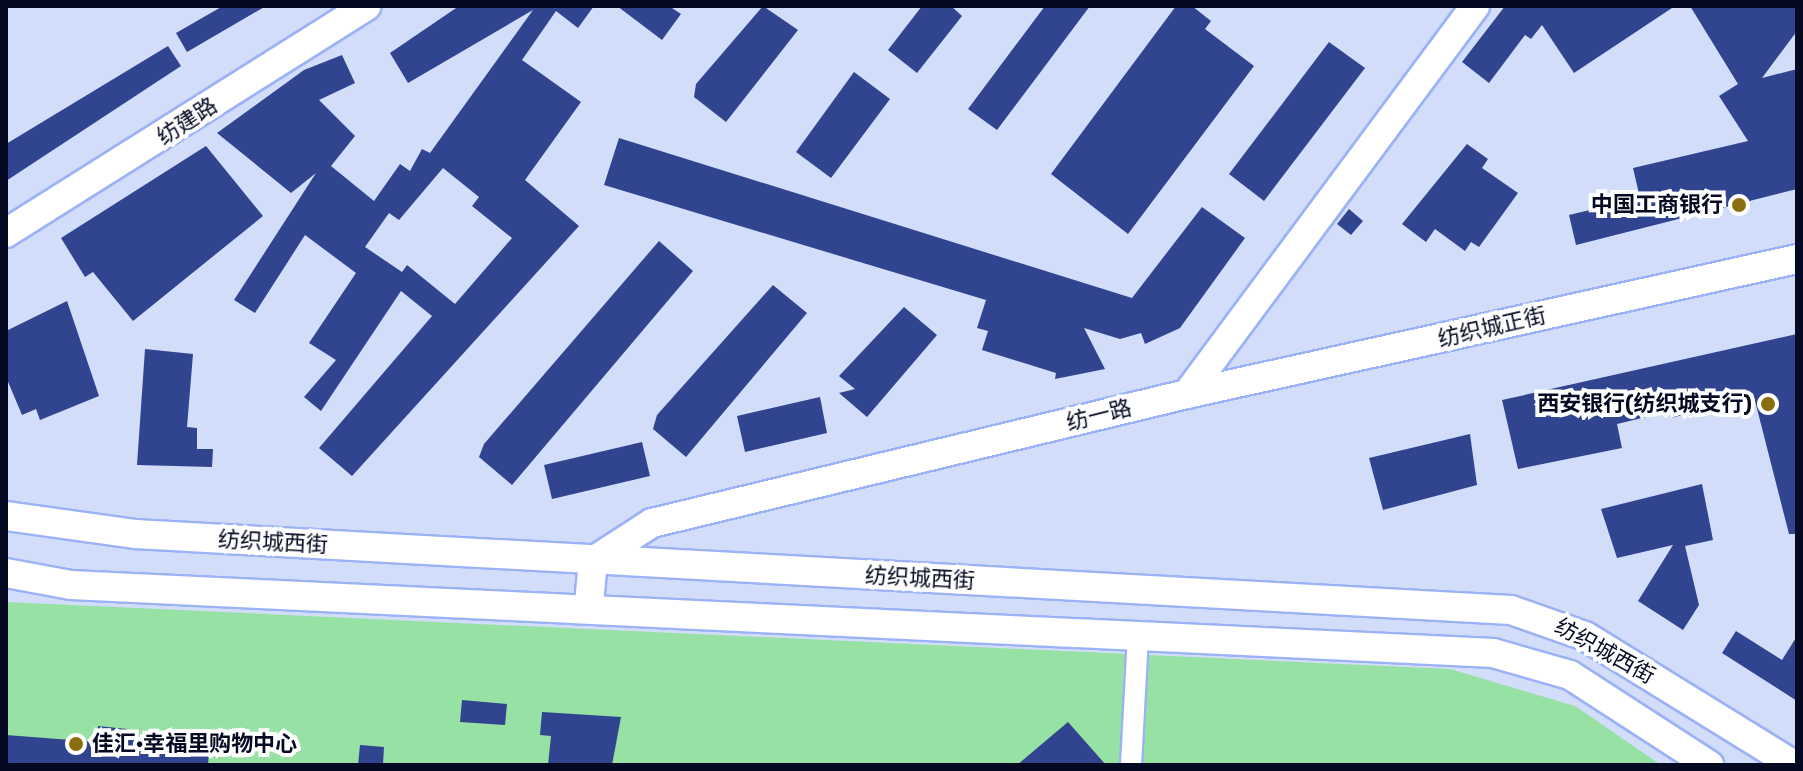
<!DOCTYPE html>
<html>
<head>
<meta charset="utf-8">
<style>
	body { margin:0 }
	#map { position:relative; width:1803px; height:771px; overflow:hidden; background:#d2ddf9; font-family:Rubik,"Noto Sans SC",sans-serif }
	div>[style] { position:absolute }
	.green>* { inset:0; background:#96e1a3 }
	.building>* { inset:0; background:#31448f }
	.roads { filter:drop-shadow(2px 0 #9bb2f6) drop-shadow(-2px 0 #9bb2f6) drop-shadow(0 2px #9bb2f6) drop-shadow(0 -2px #9bb2f6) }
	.street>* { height:20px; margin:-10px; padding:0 10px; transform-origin:10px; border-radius:10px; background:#fff }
	.secondary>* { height:28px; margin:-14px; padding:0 14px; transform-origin:14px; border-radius:14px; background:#fff }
	.dots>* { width:22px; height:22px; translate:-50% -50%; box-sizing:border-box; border:4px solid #fff; border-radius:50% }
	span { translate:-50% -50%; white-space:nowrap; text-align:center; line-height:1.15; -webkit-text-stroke:8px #fff; paint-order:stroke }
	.street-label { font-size:22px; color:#050a22 }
	.poi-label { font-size:22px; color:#050a22; font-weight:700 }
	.right { translate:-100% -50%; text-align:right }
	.left { translate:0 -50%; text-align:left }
	.frame { position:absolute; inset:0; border:8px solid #050a22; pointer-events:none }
</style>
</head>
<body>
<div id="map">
	<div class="green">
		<div style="clip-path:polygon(6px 602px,1450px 669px,1575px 706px,1661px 765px,6px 765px)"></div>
	</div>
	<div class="building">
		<div style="clip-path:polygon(223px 6px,266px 6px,187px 52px,176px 33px)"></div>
		<div style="clip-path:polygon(evenodd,459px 6px,594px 6px,578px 28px,556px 11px,522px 60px,581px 102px,525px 180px,579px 226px,352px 476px,319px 448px,432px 316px,401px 291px,321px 411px,304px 397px,336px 360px,309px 343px,356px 273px,305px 235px,255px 313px,234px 300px,316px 173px,291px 193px,217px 133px,304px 70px,342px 55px,355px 83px,319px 100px,355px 136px,331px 166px,374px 201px,400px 164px,410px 171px,422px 149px,430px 153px,533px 10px,408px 83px,390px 53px,459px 6px,443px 168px,479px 197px,472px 206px,512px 238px,455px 304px,407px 265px,402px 272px,365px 247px,389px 213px,399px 220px,443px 168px)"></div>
		<div style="clip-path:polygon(617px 6px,669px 6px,681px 14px,662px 40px)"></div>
		<div style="clip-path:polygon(763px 6px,798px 30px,726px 122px,694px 97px,696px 84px)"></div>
		<div style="clip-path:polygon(922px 6px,951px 6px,962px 16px,917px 73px,888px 50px)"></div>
		<div style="clip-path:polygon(1045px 6px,1090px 6px,997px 130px,968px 109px)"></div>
		<div style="clip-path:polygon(1176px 6px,1192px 6px,1211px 21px,1205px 29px,1254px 66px,1128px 234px,1051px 174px)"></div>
		<div style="clip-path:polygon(1505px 6px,1675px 6px,1574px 73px,1542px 25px,1531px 39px,1525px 35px,1489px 83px,1462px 62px)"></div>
		<div style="clip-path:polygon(1690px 6px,1797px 6px,1797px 31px,1762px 78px,1797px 69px,1797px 189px,1576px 245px,1569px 215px,1640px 198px,1633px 168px,1748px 141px,1719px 96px,1738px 84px)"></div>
		<div style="clip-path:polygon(1329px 42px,1365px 68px,1264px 201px,1229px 174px)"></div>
		<div style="clip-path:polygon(168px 46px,181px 66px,6px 181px,6px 144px)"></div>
		<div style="clip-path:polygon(854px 72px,890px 99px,831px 178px,796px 152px)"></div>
		<div style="clip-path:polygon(619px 138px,1132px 298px,1202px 207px,1245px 238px,1180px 328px,1145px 344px,1141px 333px,1120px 339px,1084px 328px,1105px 369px,1055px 379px,1056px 373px,982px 350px,988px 331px,977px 328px,986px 300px,604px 185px)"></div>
		<div style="clip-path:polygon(1467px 144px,1488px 159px,1482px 168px,1518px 193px,1479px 247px,1471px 242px,1465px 251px,1435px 229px,1426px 242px,1402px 224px)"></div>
		<div style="clip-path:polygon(206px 146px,263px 216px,133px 321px,93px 272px,85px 277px,61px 238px)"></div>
		<div style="clip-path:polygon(1349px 209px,1363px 221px,1351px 235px,1337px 224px)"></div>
		<div style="clip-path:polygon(659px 241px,693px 271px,512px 485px,479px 457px,484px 444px)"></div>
		<div style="clip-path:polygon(773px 285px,807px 313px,686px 457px,653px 429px,657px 415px)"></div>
		<div style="clip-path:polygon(67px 301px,99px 396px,40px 420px,36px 409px,22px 415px,6px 377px,6px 331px)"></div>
		<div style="clip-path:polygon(904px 307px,937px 335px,867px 417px,839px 393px,855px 389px,839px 376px)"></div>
		<div style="clip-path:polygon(1797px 334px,1797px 534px,1789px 534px,1753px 393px,1672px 418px,1671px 411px,1617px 424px,1622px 448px,1518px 469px,1502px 400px)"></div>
		<div style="clip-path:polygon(145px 349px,193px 354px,187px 427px,197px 428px,197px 449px,213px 449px,212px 467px,137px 465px)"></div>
		<div style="clip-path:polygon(820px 397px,827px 433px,745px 452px,737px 416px)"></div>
		<div style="clip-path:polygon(1470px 434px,1477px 485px,1383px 510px,1369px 458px)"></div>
		<div style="clip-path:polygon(642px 442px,650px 476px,552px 499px,544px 465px)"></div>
		<div style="clip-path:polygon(1702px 484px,1713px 540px,1685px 546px,1699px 605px,1683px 630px,1638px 601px,1673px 545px,1617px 558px,1601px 509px)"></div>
		<div style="clip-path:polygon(1736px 631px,1782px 660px,1797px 636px,1797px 701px,1722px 653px)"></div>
		<div style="clip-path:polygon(462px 700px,507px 704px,505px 725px,460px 722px)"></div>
		<div style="clip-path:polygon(542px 712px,621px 717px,612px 765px,548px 765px,551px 736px,540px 735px)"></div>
		<div style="clip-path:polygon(1068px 722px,1106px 765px,1017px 765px)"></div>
		<div style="clip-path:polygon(98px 726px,127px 729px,126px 738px,145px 739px,145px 746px,209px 751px,208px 765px,6px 765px,6px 735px,97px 742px)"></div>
		<div style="clip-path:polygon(360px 745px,384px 747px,383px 765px,358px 765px)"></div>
	</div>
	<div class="roads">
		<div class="street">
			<div style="left:1131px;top:765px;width:129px;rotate:-86.9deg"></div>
		</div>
		<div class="secondary">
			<div style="left:6px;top:233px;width:426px;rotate:-32.2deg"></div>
			<div style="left:1187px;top:394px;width:625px;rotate:-12.48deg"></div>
			<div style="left:6px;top:516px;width:130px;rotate:7.9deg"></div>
			<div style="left:135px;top:534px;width:1378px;rotate:3.16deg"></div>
			<div style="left:1511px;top:610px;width:78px;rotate:19.4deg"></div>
			<div style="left:1585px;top:636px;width:246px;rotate:31.7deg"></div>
			<div style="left:6px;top:573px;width:66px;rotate:10.5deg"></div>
			<div style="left:71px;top:585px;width:1424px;rotate:2.74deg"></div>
			<div style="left:1493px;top:653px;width:80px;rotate:15.9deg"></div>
			<div style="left:1570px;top:675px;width:166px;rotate:32.9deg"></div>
			<div style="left:589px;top:604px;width:43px;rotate:-84.7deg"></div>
			<div style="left:593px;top:561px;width:70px;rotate:-32.8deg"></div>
			<div style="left:652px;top:523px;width:550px;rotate:-13.56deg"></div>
			<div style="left:1187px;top:394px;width:483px;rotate:-53.4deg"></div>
		</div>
	</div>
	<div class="dots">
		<div style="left:1739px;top:205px;background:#8b6e10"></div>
		<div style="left:1768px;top:404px;background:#8b6e10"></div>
		<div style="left:76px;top:744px;background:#8b6e10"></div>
	</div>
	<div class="street-label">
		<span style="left:187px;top:121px;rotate:-33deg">纺建路</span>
		<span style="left:1492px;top:327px;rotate:-13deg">纺织城正街</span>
		<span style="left:1099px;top:415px;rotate:-14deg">纺一路</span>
		<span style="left:273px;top:542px;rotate:3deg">纺织城西街</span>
		<span style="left:920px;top:578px;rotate:3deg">纺织城西街</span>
		<span style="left:1605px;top:651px;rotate:29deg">纺织城西街</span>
	</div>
	<div class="poi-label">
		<span class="right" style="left:1723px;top:205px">中国工商银行</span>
		<span class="right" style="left:1752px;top:404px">西安银行(纺织城支行)</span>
		<span class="left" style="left:92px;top:744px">佳汇·幸福里购物中心</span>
	</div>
	<div class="frame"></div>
</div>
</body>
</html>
